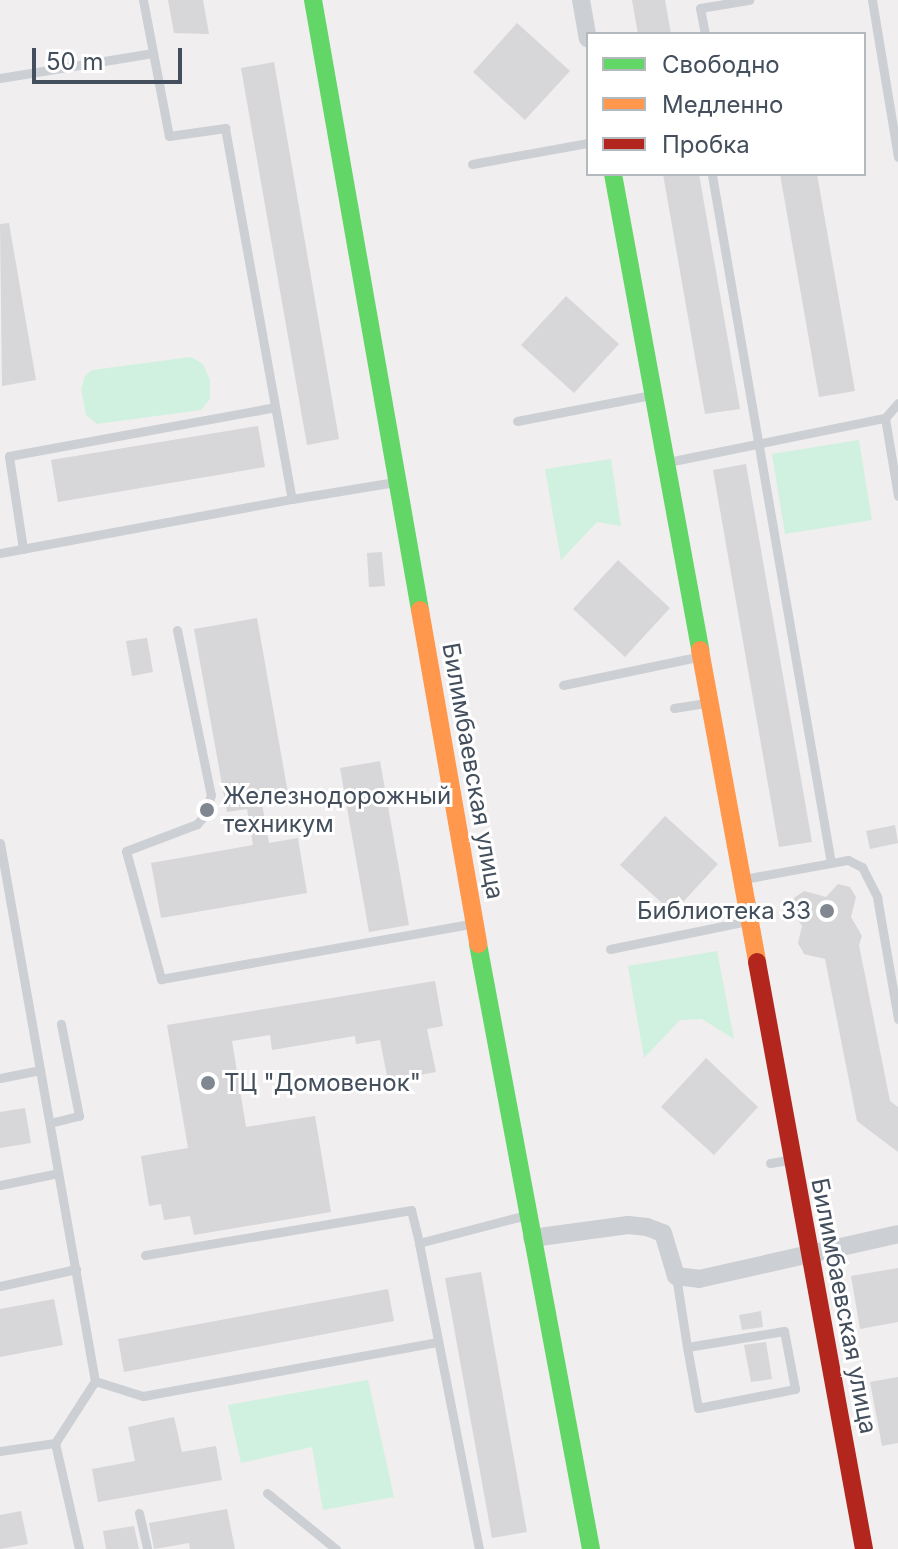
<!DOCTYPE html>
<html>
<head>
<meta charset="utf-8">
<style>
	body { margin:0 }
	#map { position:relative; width:898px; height:1549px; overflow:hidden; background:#f0eeee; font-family:Inter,sans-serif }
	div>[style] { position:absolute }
	.green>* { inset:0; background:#d0f1df }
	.building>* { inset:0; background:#d7d6d9 }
	.lane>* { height:9px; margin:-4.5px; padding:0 4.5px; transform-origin:4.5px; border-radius:4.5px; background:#cccfd3 }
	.street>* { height:18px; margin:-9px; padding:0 9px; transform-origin:9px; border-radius:9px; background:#cccfd3 }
	.fast>* { height:18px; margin:-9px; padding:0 9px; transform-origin:9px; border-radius:9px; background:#63d668 }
	.slow>* { height:18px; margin:-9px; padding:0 9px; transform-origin:9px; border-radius:9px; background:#ff974d }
	.jam>* { height:18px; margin:-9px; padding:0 9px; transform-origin:9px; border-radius:9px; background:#b3261e }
	.dots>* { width:22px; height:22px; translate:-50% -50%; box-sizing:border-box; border:4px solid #fff; border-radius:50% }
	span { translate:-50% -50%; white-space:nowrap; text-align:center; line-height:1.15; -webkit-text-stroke:6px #fff; paint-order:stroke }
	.street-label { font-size:24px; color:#444f5d }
	.poi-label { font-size:24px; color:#444f5d }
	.left { translate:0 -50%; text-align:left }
	.right { translate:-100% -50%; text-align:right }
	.legend { position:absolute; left:586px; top:32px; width:280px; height:144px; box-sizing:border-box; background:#fff; border:2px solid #b4b9be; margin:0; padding:10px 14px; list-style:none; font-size:24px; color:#444f5d }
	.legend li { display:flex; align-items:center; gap:16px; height:40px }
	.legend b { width:40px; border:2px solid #b4b9be }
	.scale { position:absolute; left:32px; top:48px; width:150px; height:36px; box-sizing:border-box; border:4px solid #444f5d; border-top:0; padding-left:10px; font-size:24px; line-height:28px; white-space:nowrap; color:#444f5d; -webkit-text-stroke:6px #fff; paint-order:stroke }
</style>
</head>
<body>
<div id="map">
	<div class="green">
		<div style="clip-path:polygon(191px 357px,203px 364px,210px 380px,210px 399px,201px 410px,97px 424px,86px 415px,81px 389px,85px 376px,92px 370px)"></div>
		<div style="clip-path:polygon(859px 440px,872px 520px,785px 534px,772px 454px)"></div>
		<div style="clip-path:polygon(611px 459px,621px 526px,597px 522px,561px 560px,545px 469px)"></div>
		<div style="clip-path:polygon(717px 951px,734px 1039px,702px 1019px,680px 1020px,644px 1058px,628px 966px)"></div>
		<div style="clip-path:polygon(368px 1380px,394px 1497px,323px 1510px,312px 1447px,241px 1463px,228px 1405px)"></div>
	</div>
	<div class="building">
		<div style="clip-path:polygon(168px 0,203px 0,209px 34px,174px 33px)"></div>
		<div style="clip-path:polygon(632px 0,665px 0,671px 34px,638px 34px)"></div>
		<div style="clip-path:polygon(517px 23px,570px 71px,525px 120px,473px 72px)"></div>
		<div style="clip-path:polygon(274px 62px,339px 439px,307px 445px,241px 68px)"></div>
		<div style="clip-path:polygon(663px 174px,699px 174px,740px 409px,705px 414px)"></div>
		<div style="clip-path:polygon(780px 174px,817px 174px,855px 391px,819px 397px)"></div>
		<div style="clip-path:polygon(9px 223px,36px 380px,2px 386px,0 224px)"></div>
		<div style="clip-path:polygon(566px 296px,619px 344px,574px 393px,521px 345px)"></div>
		<div style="clip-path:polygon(258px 426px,265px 467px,58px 502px,51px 460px)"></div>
		<div style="clip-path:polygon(746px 464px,812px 842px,779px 847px,713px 470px)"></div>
		<div style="clip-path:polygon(382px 552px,385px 586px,369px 587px,367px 553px)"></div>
		<div style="clip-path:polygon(618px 560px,670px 608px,625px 657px,573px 609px)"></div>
		<div style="clip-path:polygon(257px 618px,289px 799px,262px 804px,269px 843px,298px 838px,307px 893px,161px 918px,151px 863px,253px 845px,247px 809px,227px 812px,194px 629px)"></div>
		<div style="clip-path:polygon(147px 638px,153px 672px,132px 676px,126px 641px)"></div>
		<div style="clip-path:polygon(380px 761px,409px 925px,369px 932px,340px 768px)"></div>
		<div style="clip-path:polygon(665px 816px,718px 864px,673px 913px,620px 865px)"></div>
		<div style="clip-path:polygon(895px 825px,898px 843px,870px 849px,866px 831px)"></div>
		<div style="clip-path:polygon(838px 884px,850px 887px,856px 897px,851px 917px,862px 936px,859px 945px,890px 1101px,898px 1107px,898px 1152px,857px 1121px,825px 959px,804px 954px,798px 943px,802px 926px,791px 909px,794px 898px,804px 891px,826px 897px)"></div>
		<div style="clip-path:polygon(435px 981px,443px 1026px,427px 1029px,436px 1072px,388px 1081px,380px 1040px,356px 1044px,355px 1036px,272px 1050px,270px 1035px,232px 1041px,246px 1127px,315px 1116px,331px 1212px,194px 1235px,190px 1216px,164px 1220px,161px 1204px,149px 1206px,141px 1156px,188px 1148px,167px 1025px)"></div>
		<div style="clip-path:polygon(706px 1058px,758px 1107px,714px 1155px,661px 1107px)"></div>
		<div style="clip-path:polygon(25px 1108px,31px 1143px,0 1148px,0 1112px)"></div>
		<div style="clip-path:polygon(898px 1268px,898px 1322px,860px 1329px,851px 1276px)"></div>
		<div style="clip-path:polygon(481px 1272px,527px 1532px,492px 1538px,445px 1278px)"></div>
		<div style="clip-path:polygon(388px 1289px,394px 1321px,124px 1372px,118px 1339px)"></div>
		<div style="clip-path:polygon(54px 1299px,63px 1345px,0 1357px,0 1309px)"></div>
		<div style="clip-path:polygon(761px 1311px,763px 1327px,742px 1330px,739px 1315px)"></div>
		<div style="clip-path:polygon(766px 1342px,772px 1379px,751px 1382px,744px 1345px)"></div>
		<div style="clip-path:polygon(898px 1377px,898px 1443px,882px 1446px,870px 1382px)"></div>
		<div style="clip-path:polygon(174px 1417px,182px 1452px,216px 1446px,222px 1480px,98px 1502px,92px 1469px,135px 1461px,128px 1427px)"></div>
		<div style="clip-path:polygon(227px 1509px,235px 1549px,190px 1549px,189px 1543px,154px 1549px,149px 1523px)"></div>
		<div style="clip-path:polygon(21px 1511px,28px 1544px,0 1549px,0 1515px)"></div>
		<div style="clip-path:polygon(134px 1526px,139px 1549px,106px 1549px,103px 1531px)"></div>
	</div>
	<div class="lane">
		<div style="left:143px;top:0;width:138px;rotate:79.2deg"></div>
		<div style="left:169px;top:136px;width:57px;rotate:-8.1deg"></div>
		<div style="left:225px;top:128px;width:377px;rotate:79.8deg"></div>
		<div style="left:292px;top:499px;width:104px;rotate:-9.4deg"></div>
		<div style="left:872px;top:0;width:159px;rotate:80.6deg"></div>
		<div style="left:705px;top:34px;width:26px;rotate:-101deg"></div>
		<div style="left:700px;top:8px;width:50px;rotate:-9.3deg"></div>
		<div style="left:0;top:78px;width:155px;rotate:-9.3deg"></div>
		<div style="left:472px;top:164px;width:118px;rotate:-10.3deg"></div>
		<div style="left:712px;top:175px;width:698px;rotate:80.19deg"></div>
		<div style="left:885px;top:418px;width:79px;rotate:80.5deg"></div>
		<div style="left:517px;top:421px;width:136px;rotate:-11deg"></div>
		<div style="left:668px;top:462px;width:221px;rotate:-11.5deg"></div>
		<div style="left:885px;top:418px;width:20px;rotate:-49deg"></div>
		<div style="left:23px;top:549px;width:94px;rotate:-98.6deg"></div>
		<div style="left:9px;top:456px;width:270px;rotate:-10.4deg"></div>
		<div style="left:0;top:553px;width:297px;rotate:-10.5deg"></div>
		<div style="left:177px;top:630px;width:168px;rotate:78.4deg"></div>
		<div style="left:211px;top:795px;width:22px;rotate:108deg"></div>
		<div style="left:204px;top:816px;width:11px;rotate:131deg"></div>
		<div style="left:197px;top:824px;width:76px;rotate:159.2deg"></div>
		<div style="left:126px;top:851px;width:133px;rotate:74.7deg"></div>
		<div style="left:161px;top:979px;width:315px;rotate:-10.1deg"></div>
		<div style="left:563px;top:685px;width:137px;rotate:-11.8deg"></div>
		<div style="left:674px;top:708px;width:31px;rotate:-9deg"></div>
		<div style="left:0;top:843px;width:546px;rotate:79.99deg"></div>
		<div style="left:95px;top:1381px;width:74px;rotate:122.8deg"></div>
		<div style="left:55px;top:1443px;width:109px;rotate:77.2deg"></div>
		<div style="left:744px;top:879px;width:106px;rotate:-10.4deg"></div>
		<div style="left:848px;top:860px;width:16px;rotate:27deg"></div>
		<div style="left:862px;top:867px;width:34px;rotate:63deg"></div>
		<div style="left:877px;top:897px;width:124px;rotate:80.2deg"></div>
		<div style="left:610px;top:949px;width:141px;rotate:-11.5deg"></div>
		<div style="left:0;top:1078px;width:41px;rotate:-11.3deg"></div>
		<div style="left:50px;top:1123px;width:30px;rotate:-14deg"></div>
		<div style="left:79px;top:1116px;width:94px;rotate:-101.1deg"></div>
		<div style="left:770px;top:1163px;width:19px;rotate:-9deg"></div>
		<div style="left:0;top:1185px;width:59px;rotate:-11.7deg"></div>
		<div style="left:145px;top:1255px;width:270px;rotate:-9.6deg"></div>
		<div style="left:411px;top:1210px;width:34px;rotate:76deg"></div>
		<div style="left:676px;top:1276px;width:72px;rotate:81.2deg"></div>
		<div style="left:687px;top:1347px;width:62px;rotate:79.8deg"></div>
		<div style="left:698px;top:1408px;width:99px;rotate:-11.1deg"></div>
		<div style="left:795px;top:1389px;width:59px;rotate:-100.7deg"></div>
		<div style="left:784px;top:1331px;width:98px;rotate:170.6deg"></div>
		<div style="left:0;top:1286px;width:78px;rotate:-12.6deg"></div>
		<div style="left:95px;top:1381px;width:50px;rotate:17.4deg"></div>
		<div style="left:143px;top:1396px;width:300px;rotate:-10.4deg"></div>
		<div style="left:0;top:1451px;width:56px;rotate:-8.3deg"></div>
		<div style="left:267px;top:1493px;width:89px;rotate:39.1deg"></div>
		<div style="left:139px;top:1513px;width:37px;rotate:77deg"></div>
		<div style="left:479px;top:1549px;width:312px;rotate:-101.1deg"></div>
		<div style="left:419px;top:1243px;width:107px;rotate:-14.6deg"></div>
	</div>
	<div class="street">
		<div style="left:581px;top:0;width:39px;rotate:80deg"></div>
		<div style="left:532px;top:1238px;width:97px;rotate:-7.7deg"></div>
		<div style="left:628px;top:1225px;width:19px;rotate:6deg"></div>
		<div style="left:647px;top:1227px;width:17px;rotate:21deg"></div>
		<div style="left:663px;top:1233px;width:45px;rotate:73.2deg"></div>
		<div style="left:676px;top:1276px;width:23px;rotate:7deg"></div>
		<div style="left:699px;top:1279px;width:204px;rotate:-12.7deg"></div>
	</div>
	<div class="fast">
		<div style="left:313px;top:0;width:619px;rotate:80.05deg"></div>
		<div style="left:613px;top:174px;width:484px;rotate:79.6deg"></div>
		<div style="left:478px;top:944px;width:615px;rotate:79.42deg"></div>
	</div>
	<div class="slow">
		<div style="left:420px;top:610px;width:339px;rotate:80.1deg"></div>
		<div style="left:700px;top:650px;width:317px;rotate:79.6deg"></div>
	</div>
	<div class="jam">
		<div style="left:757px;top:962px;width:597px;rotate:79.67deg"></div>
	</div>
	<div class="dots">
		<div style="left:207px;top:810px;background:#808790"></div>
		<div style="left:827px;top:911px;background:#808790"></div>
		<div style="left:208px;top:1083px;background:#808790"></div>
	</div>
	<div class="street-label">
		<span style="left:473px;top:771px;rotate:80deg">Билимбаевская улица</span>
		<span style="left:844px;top:1306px;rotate:79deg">Билимбаевская улица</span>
	</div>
	<div class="poi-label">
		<span class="left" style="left:223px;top:810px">Железнодорожный<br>техникум</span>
		<span class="right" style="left:811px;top:911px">Библиотека 33</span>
		<span class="left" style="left:224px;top:1083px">ТЦ "Домовенок"</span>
	</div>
	<ul class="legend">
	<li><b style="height:10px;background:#63d668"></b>Свободно</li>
	<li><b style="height:10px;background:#ff974d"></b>Медленно</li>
	<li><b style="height:10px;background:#b3261e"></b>Пробка</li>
	</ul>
	<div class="scale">50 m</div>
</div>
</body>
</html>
